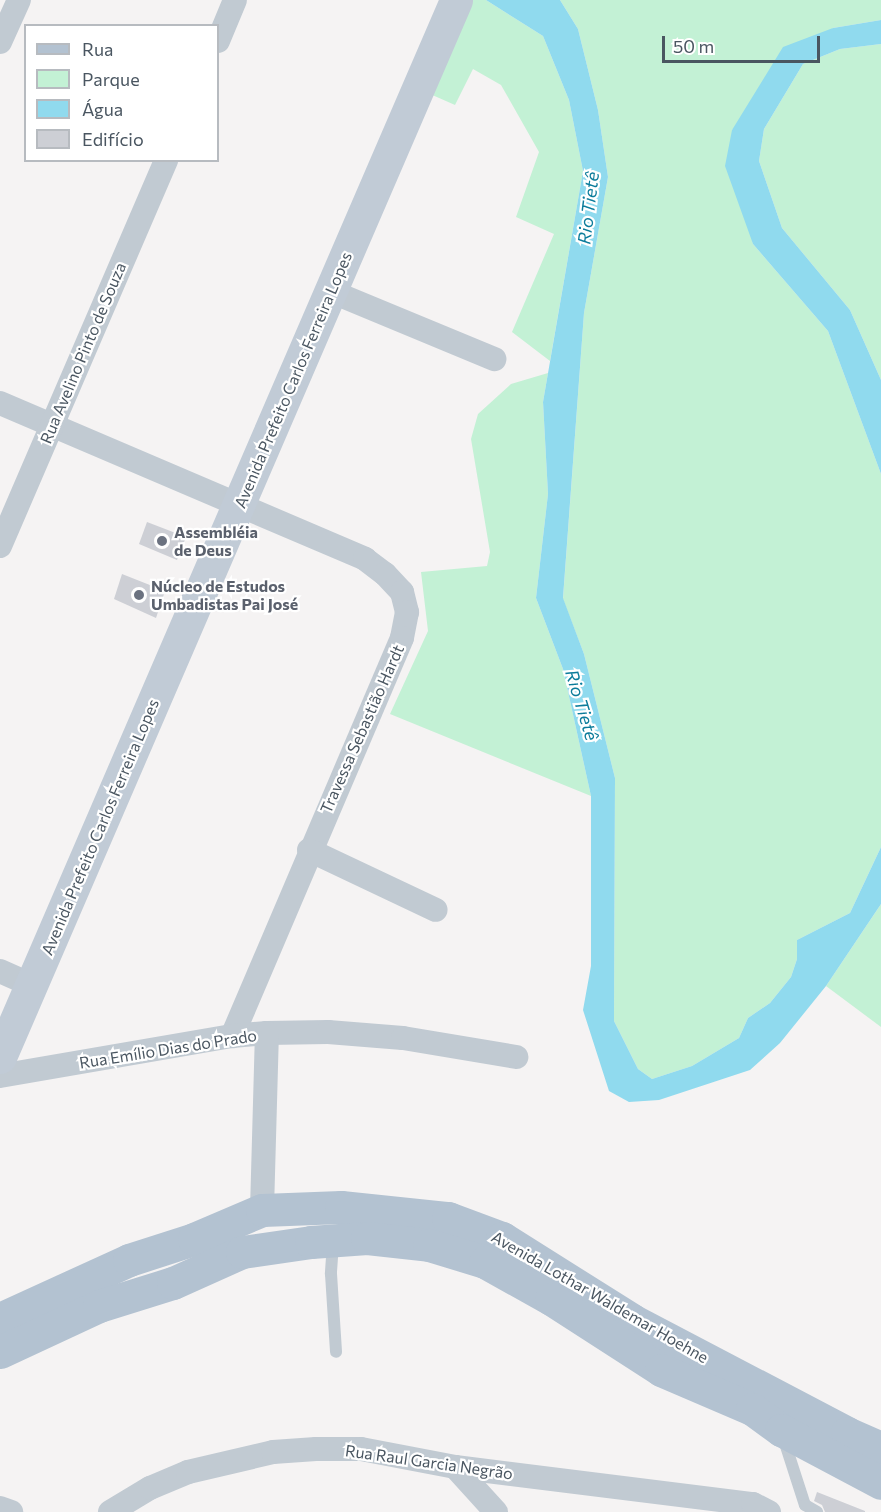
<!DOCTYPE html>
<html>
<head>
<meta charset="utf-8">
<style>
	body { margin:0 }
	#map { position:relative; width:881px; height:1512px; overflow:hidden; background:#f5f3f3; font-family:Commissioner,sans-serif }
	div>[style] { position:absolute }
	.green>* { inset:0; background:#c3f1d5 }
	.water>* { inset:0; background:#90daee }
	.building>* { inset:0; background:#cdcfd5 }
	.lane>* { height:12px; margin:-6px; padding:0 6px; transform-origin:6px; border-radius:6px; background:#c1cad2 }
	.street>* { height:24px; margin:-12px; padding:0 12px; transform-origin:12px; border-radius:12px; background:#c1cad2 }
	.secondary>* { height:33px; margin:-16.5px; padding:0 16.5px; transform-origin:16.5px; border-radius:16.5px; background:#c1cbd6 }
	.primary>* { height:33px; margin:-16.5px; padding:0 16.5px; transform-origin:16.5px; border-radius:16.5px; background:#b3c2d1 }
	.dots>* { width:16px; height:16px; translate:-50% -50%; box-sizing:border-box; border:3px solid #fff; border-radius:50% }
	span { translate:-50% -50%; white-space:nowrap; text-align:center; line-height:1.15; -webkit-text-stroke:4.5px #fff; paint-order:stroke }
	.street-label { font-size:16px; color:#4a5661 }
	.worship-label { font-size:16px; color:#5b616d; font-weight:700 }
	.left { translate:0 -50%; text-align:left }
	.water-label { font-size:18px; color:#0c7c9b; font-style:italic }
	.legend { position:absolute; left:24px; top:24px; width:195px; height:138px; box-sizing:border-box; background:#fff; border:2px solid #b7bbc0; margin:0; padding:8px 10px; list-style:none; font-size:18px; color:#4a5661 }
	.legend li { display:flex; align-items:center; gap:12px; height:30px }
	.legend b { width:30px; border:2px solid #b7bbc0 }
	.scale { position:absolute; left:662px; top:36px; width:158px; height:27px; box-sizing:border-box; border:3px solid #4a5661; border-top:0; padding-left:8px; font-size:18px; line-height:21px; white-space:nowrap; color:#4a5661; -webkit-text-stroke:4px #fff; paint-order:stroke }
</style>
</head>
<body>
<div id="map">
	<div class="green">
		<div style="clip-path:polygon(469px 0,486px 0,543px 36px,569px 100px,583px 171px,550px 361px,512px 332px,554px 234px,516px 217px,539px 152px,501px 85px,473px 69px,455px 105px,430px 94px)"></div>
		<div style="clip-path:polygon(560px 0,881px 0,881px 20px,833px 28px,732px 130px,753px 244px,828px 331px,881px 474px,881px 847px,850px 913px,797px 940px,797px 959px,791px 977px,770px 1003px,748px 1018px,739px 1038px,692px 1066px,652px 1079px,638px 1069px,614px 1021px,615px 778px,584px 654px,563px 599px,584px 313px,608px 177px,598px 110px,578px 29px)"></div>
		<div style="clip-path:polygon(881px 44px,881px 380px,850px 310px,782px 228px,759px 161px,764px 129px,803px 64px,840px 49px)"></div>
		<div style="clip-path:polygon(548px 373px,543px 402px,548px 494px,536px 598px,563px 669px,591px 796px,390px 714px,428px 631px,421px 572px,487px 566px,490px 552px,471px 439px,478px 414px,511px 384px)"></div>
		<div style="clip-path:polygon(881px 904px,881px 1027px,826px 986px)"></div>
	</div>
	<div class="water">
		<div style="clip-path:polygon(486px 0,560px 0,578px 29px,598px 110px,608px 177px,584px 313px,563px 598px,584px 654px,615px 778px,614px 1021px,638px 1069px,652px 1079px,692px 1066px,739px 1038px,748px 1018px,770px 1003px,791px 977px,797px 959px,797px 940px,850px 913px,881px 847px,881px 904px,826px 986px,780px 1043px,750px 1070px,659px 1100px,629px 1102px,609px 1091px,583px 1010px,591px 966px,591px 796px,563px 669px,536px 598px,548px 494px,543px 402px,583px 171px,569px 100px,543px 36px)"></div>
		<div style="clip-path:polygon(881px 20px,881px 44px,840px 49px,803px 64px,764px 129px,759px 161px,782px 228px,850px 310px,881px 380px,881px 474px,828px 331px,753px 244px,725px 166px,732px 130px,783px 47px,833px 28px)"></div>
	</div>
	<div class="building">
		<div style="clip-path:polygon(147px 522px,186px 537px,177px 560px,139px 544px)"></div>
		<div style="clip-path:polygon(122px 574px,165px 591px,156px 618px,114px 599px)"></div>
		<div style="clip-path:polygon(817px 1492px,865px 1511px,865px 1512px,825px 1512px,822px 1505px,814px 1501px)"></div>
	</div>
	<div class="lane">
		<div style="left:333px;top:1243px;width:31px;rotate:94deg"></div>
		<div style="left:331px;top:1274px;width:78px;rotate:86.3deg"></div>
		<div style="left:783px;top:1437px;width:71px;rotate:72.1deg"></div>
		<div style="left:805px;top:1505px;width:14px;rotate:30deg"></div>
	</div>
	<div class="street">
		<div style="left:218px;top:41px;width:44px;rotate:-67.5deg"></div>
		<div style="left:0;top:42px;width:46px;rotate:-65.7deg"></div>
		<div style="left:330px;top:291px;width:178px;rotate:22.5deg"></div>
		<div style="left:0;top:403px;width:397px;rotate:23.1deg"></div>
		<div style="left:365px;top:559px;width:25px;rotate:37deg"></div>
		<div style="left:385px;top:574px;width:25px;rotate:47deg"></div>
		<div style="left:402px;top:592px;width:21px;rotate:76deg"></div>
		<div style="left:407px;top:612px;width:26px;rotate:101deg"></div>
		<div style="left:402px;top:638px;width:433px;rotate:113.1deg"></div>
		<div style="left:0;top:546px;width:420px;rotate:-66.7deg"></div>
		<div style="left:309px;top:850px;width:140px;rotate:25.3deg"></div>
		<div style="left:0;top:971px;width:35px;rotate:24deg"></div>
		<div style="left:0;top:1076px;width:235px;rotate:-9.8deg"></div>
		<div style="left:232px;top:1036px;width:35px;rotate:-5deg"></div>
		<div style="left:267px;top:1033px;width:61px;rotate:-0.9deg"></div>
		<div style="left:328px;top:1032px;width:75px;rotate:4.6deg"></div>
		<div style="left:403px;top:1038px;width:115px;rotate:9.5deg"></div>
		<div style="left:262px;top:1210px;width:177px;rotate:-88.4deg"></div>
		<div style="left:455px;top:1467px;width:61px;rotate:47.7deg"></div>
		<div style="left:0;top:1508px;width:12px;rotate:20deg"></div>
		<div style="left:110px;top:1512px;width:47px;rotate:-31deg"></div>
		<div style="left:150px;top:1488px;width:41px;rotate:-22.8deg"></div>
		<div style="left:188px;top:1472px;width:87px;rotate:-13.2deg"></div>
		<div style="left:273px;top:1452px;width:43px;rotate:-4deg"></div>
		<div style="left:316px;top:1449px;width:45px"></div>
		<div style="left:361px;top:1449px;width:96px;rotate:10.8deg"></div>
		<div style="left:455px;top:1467px;width:300px;rotate:7.1deg"></div>
		<div style="left:753px;top:1504px;width:18px;rotate:27deg"></div>
	</div>
	<div class="secondary">
		<div style="left:0;top:1057px;width:1151px;rotate:-66.66deg"></div>
	</div>
	<div class="primary">
		<div style="left:0;top:1319px;width:142px;rotate:-24.6deg"></div>
		<div style="left:129px;top:1260px;width:68px;rotate:-17.9deg"></div>
		<div style="left:194px;top:1239px;width:74px;rotate:-23.1deg"></div>
		<div style="left:262px;top:1210px;width:79px;rotate:-2.2deg"></div>
		<div style="left:341px;top:1207px;width:108px;rotate:5.9deg"></div>
		<div style="left:448px;top:1218px;width:58px;rotate:20.3deg"></div>
		<div style="left:502px;top:1238px;width:154px;rotate:32.2deg"></div>
		<div style="left:632px;top:1320px;width:243px;rotate:27.7deg"></div>
		<div style="left:847px;top:1433px;width:37px;rotate:24deg"></div>
		<div style="left:0;top:1352px;width:109px;rotate:-24.9deg"></div>
		<div style="left:99px;top:1306px;width:77px;rotate:-17.3deg"></div>
		<div style="left:173px;top:1283px;width:76px;rotate:-24.2deg"></div>
		<div style="left:242px;top:1252px;width:70px;rotate:-8.2deg"></div>
		<div style="left:311px;top:1242px;width:56px;rotate:-4.1deg"></div>
		<div style="left:367px;top:1238px;width:62px;rotate:6.4deg"></div>
		<div style="left:429px;top:1245px;width:59px;rotate:16.9deg"></div>
		<div style="left:485px;top:1262px;width:76px;rotate:29.3deg"></div>
		<div style="left:551px;top:1299px;width:131px;rotate:32.8deg"></div>
		<div style="left:661px;top:1370px;width:99px;rotate:23.2deg"></div>
		<div style="left:752px;top:1409px;width:36px;rotate:36deg"></div>
		<div style="left:781px;top:1430px;width:113px;rotate:27.9deg"></div>
	</div>
	<div class="dots">
		<div style="left:162px;top:541px;background:#6b7280"></div>
		<div style="left:139px;top:595px;background:#6b7280"></div>
	</div>
	<div class="street-label">
		<span style="left:83px;top:353px;rotate:-67deg">Rua Avelino Pinto de Souza</span>
		<span style="left:293px;top:380px;rotate:-67deg">Avenida Prefeito Carlos Ferreira Lopes</span>
		<span style="left:362px;top:729px;rotate:-66deg">Travessa Sebastião Hardt</span>
		<span style="left:100px;top:827px;rotate:-67deg">Avenida Prefeito Carlos Ferreira Lopes</span>
		<span style="left:168px;top:1049px;rotate:-9deg">Rua Emílio Dias do Prado</span>
		<span style="left:600px;top:1297px;rotate:30deg">Avenida Lothar Waldemar Hoehne</span>
		<span style="left:429px;top:1462px;rotate:8deg">Rua Raul Garcia Negrão</span>
	</div>
	<div class="worship-label">
		<span class="left" style="left:174px;top:541px">Assembléia<br>de Deus</span>
		<span class="left" style="left:151px;top:595px">Núcleo de Estudos<br>Umbadistas Pai José</span>
	</div>
	<div class="water-label">
		<span style="left:588px;top:208px;rotate:-83deg">Rio Tietê</span>
		<span style="left:582px;top:705px;rotate:73deg">Rio Tietê</span>
	</div>
	<ul class="legend">
	<li><b style="height:8px;background:#b3c2d1"></b>Rua</li>
	<li><b style="height:16px;background:#c3f1d5"></b>Parque</li>
	<li><b style="height:16px;background:#90daee"></b>Água</li>
	<li><b style="height:16px;background:#cdcfd5"></b>Edifício</li>
	</ul>
	<div class="scale">50 m</div>
</div>
</body>
</html>
